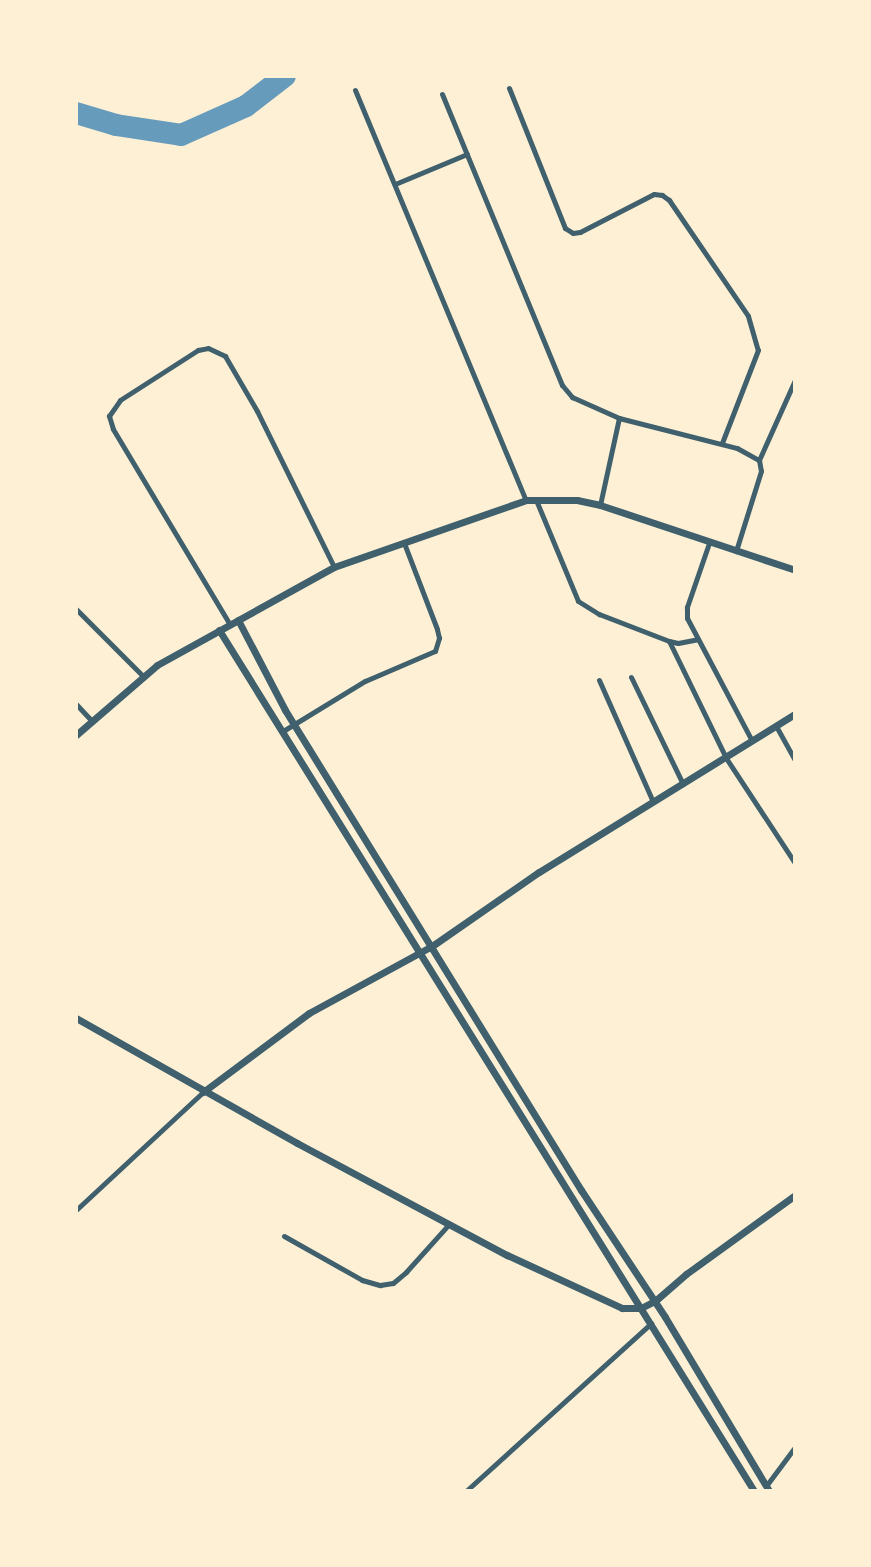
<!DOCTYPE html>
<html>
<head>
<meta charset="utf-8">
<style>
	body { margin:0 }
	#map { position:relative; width:871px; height:1567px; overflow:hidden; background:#fdf0d5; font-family:Arial,sans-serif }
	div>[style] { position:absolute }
	.river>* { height:22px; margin:-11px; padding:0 11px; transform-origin:11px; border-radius:11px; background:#669bbc }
	.minor>* { height:5px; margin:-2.5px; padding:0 2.5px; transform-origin:2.5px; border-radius:2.5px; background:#3f606c }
	.tertiary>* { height:7px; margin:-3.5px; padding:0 3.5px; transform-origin:3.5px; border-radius:3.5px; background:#3f606c }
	span { translate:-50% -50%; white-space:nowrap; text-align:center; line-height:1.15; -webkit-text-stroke:7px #fdf0d5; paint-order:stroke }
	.frame { position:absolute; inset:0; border:78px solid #fdf0d5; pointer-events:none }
</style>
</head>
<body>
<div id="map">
	<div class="river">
		<div style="left:76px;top:113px;width:42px;rotate:16.7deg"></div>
		<div style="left:116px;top:125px;width:66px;rotate:8.7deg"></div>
		<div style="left:181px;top:135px;width:71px;rotate:-24deg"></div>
		<div style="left:246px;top:106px;width:49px;rotate:-37.6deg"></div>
	</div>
	<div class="minor">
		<div style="left:509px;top:88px;width:151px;rotate:68.2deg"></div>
		<div style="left:565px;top:228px;width:9px;rotate:32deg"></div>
		<div style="left:573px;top:233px;width:7px;rotate:-8deg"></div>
		<div style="left:580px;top:232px;width:83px;rotate:-27.2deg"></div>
		<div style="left:654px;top:194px;width:8px;rotate:7deg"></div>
		<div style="left:662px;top:195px;width:9px;rotate:36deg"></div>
		<div style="left:669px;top:200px;width:140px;rotate:55.7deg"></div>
		<div style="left:748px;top:316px;width:35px;rotate:74deg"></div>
		<div style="left:758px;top:350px;width:100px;rotate:111.2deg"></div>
		<div style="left:355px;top:90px;width:444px;rotate:67.4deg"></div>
		<div style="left:442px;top:94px;width:315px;rotate:67.6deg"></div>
		<div style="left:562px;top:385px;width:16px;rotate:50deg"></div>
		<div style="left:572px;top:397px;width:51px;rotate:24.1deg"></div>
		<div style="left:619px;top:418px;width:122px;rotate:14.3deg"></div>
		<div style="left:737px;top:448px;width:25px;rotate:29deg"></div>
		<div style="left:759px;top:460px;width:11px;rotate:80deg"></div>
		<div style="left:761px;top:471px;width:84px;rotate:107.4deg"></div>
		<div style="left:395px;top:184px;width:78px;rotate:-22.6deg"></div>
		<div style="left:759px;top:460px;width:88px;rotate:-65.8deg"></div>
		<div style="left:536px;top:500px;width:109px;rotate:67.4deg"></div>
		<div style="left:578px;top:601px;width:25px;rotate:32deg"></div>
		<div style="left:599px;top:614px;width:75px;rotate:21.1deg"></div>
		<div style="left:669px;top:641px;width:9px;rotate:13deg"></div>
		<div style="left:678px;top:643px;width:20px;rotate:-11deg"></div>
		<div style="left:600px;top:505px;width:89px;rotate:-77.7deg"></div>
		<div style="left:709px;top:543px;width:68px;rotate:109deg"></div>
		<div style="left:687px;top:607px;width:11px;rotate:90deg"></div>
		<div style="left:687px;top:618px;width:139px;rotate:62.1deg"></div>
		<div style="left:76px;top:609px;width:95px;rotate:45deg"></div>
		<div style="left:229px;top:623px;width:226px;rotate:-120.9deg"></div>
		<div style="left:113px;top:429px;width:14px;rotate:-107deg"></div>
		<div style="left:109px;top:416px;width:19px;rotate:-55deg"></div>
		<div style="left:120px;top:400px;width:93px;rotate:-32.7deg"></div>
		<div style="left:198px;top:350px;width:10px;rotate:-11deg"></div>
		<div style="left:208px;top:348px;width:19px;rotate:25deg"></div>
		<div style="left:225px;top:356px;width:64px;rotate:59.8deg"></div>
		<div style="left:257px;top:411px;width:174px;rotate:63.7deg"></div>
		<div style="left:669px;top:641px;width:130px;rotate:64deg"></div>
		<div style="left:726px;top:758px;width:126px;rotate:56.7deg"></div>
		<div style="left:631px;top:677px;width:119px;rotate:64.1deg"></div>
		<div style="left:599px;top:680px;width:133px;rotate:66.1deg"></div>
		<div style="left:76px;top:704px;width:23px;rotate:47deg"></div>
		<div style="left:776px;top:726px;width:39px;rotate:61deg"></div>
		<div style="left:283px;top:731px;width:96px;rotate:-31.4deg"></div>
		<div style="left:365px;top:681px;width:76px;rotate:-23.2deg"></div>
		<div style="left:435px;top:651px;width:14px;rotate:-73deg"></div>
		<div style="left:439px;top:638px;width:9px;rotate:-103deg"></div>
		<div style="left:437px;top:629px;width:92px;rotate:-111deg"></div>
		<div style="left:76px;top:1210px;width:173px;rotate:-42.9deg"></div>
		<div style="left:284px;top:1236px;width:90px;rotate:29.4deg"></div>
		<div style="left:362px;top:1280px;width:19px;rotate:16deg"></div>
		<div style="left:380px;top:1285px;width:13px;rotate:-9deg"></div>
		<div style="left:393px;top:1283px;width:17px;rotate:-40deg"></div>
		<div style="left:406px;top:1272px;width:64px;rotate:-48.1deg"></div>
		<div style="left:766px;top:1486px;width:49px;rotate:-53.4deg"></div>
		<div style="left:466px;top:1491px;width:250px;rotate:-42.2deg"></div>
	</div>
	<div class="tertiary">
		<div style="left:238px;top:620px;width:102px;rotate:62.4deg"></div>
		<div style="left:285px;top:710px;width:564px;rotate:58.34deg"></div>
		<div style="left:581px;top:1190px;width:152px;rotate:56.5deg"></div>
		<div style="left:665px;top:1317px;width:203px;rotate:59.1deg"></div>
		<div style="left:219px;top:630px;width:1014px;rotate:58.14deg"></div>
		<div style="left:76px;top:735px;width:107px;rotate:-40.8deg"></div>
		<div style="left:157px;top:665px;width:202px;rotate:-29deg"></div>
		<div style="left:334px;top:567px;width:203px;rotate:-19.2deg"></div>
		<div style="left:526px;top:500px;width:51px"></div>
		<div style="left:577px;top:500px;width:24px;rotate:12deg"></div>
		<div style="left:600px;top:505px;width:206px;rotate:18.4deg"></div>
		<div style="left:76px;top:1018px;width:254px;rotate:29.5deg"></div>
		<div style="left:297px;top:1143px;width:238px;rotate:28.1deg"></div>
		<div style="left:507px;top:1255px;width:127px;rotate:24.7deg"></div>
		<div style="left:622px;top:1308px;width:19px"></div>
		<div style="left:641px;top:1308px;width:16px;rotate:-27deg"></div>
		<div style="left:655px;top:1301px;width:41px;rotate:-41.1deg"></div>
		<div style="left:686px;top:1274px;width:135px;rotate:-35.9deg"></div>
		<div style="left:203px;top:1092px;width:132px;rotate:-36.7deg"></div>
		<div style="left:309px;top:1013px;width:140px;rotate:-28.6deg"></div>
		<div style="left:432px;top:946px;width:130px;rotate:-34.7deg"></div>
		<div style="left:539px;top:872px;width:301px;rotate:-31.7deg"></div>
	</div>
	<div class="frame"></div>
</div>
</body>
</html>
